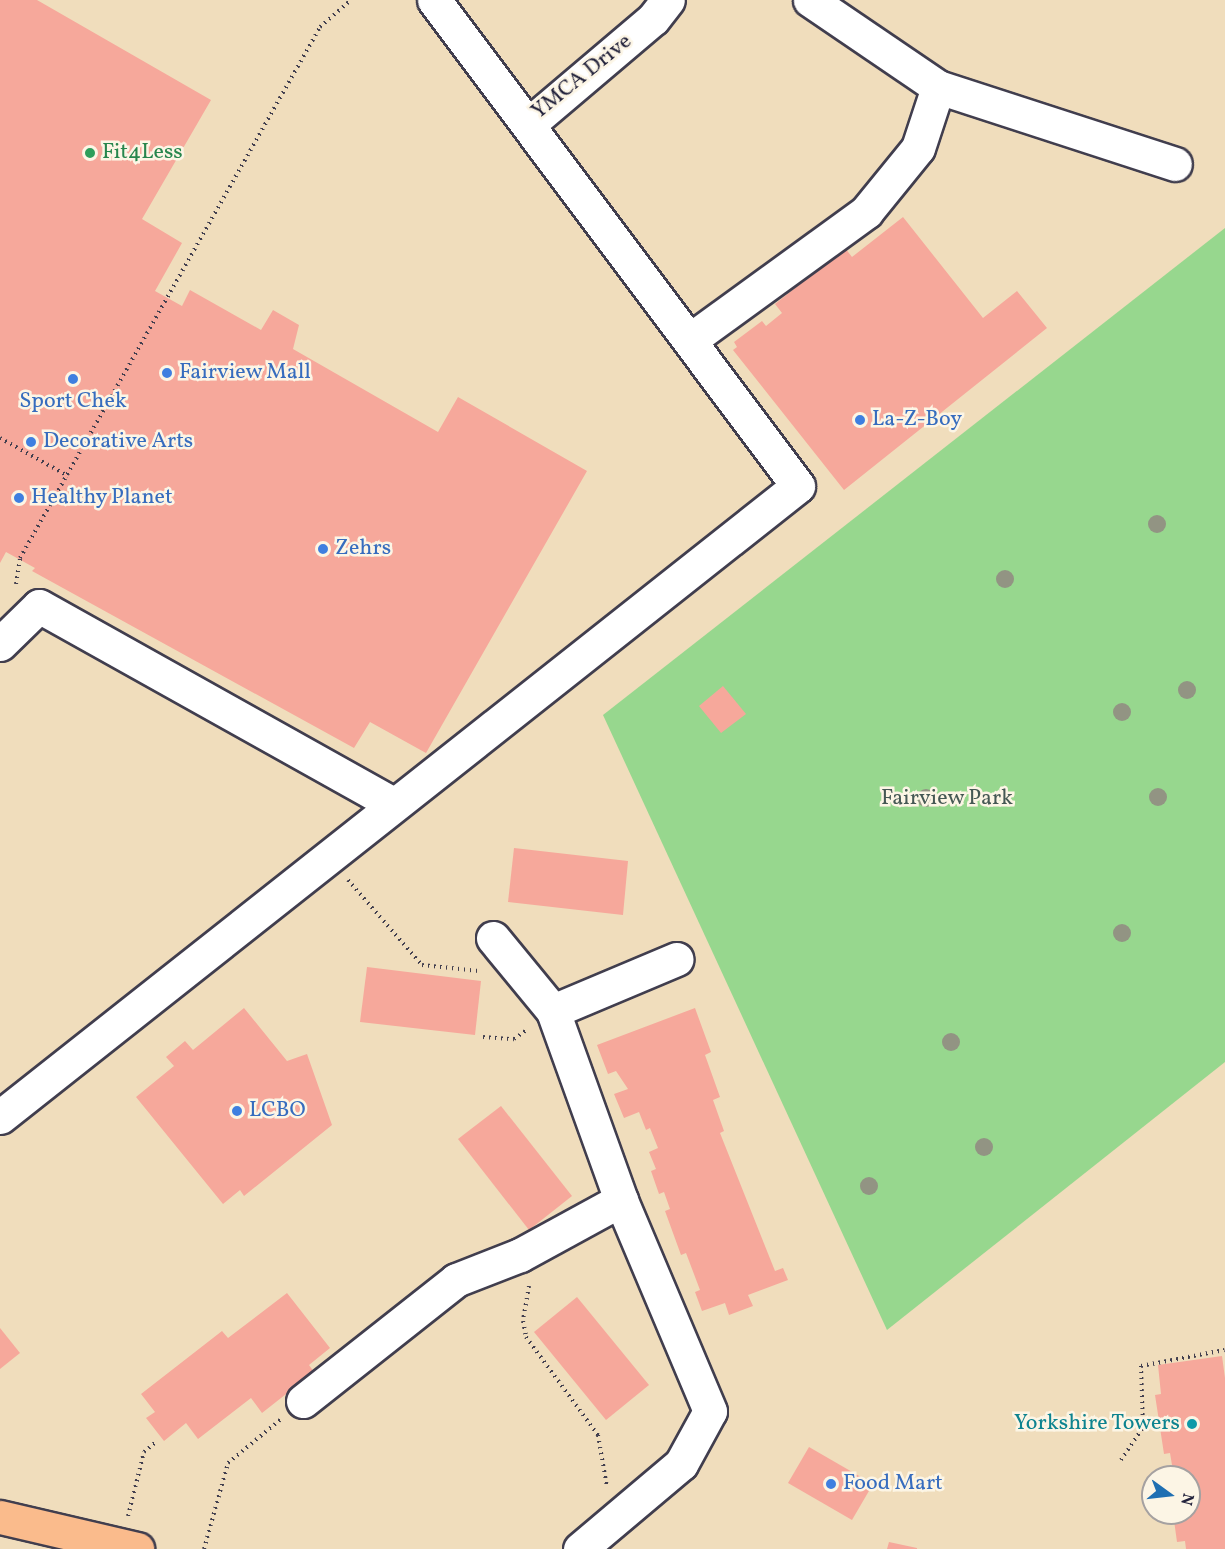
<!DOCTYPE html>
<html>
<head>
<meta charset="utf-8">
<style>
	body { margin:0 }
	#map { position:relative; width:1225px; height:1549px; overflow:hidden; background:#f0ddbc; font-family:Vollkorn,serif }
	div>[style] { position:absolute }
	.green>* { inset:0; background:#97d78e }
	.building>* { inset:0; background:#f6a89b }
	.path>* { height:4px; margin-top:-2px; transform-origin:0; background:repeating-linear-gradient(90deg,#413e4e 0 1.5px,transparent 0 6px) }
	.roads { filter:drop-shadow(2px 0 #413e4e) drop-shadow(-2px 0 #413e4e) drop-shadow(0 2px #413e4e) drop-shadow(0 -2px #413e4e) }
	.minor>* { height:33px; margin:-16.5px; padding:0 16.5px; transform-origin:16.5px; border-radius:16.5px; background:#fff }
	.major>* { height:33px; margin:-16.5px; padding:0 16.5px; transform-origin:16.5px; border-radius:16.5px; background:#fabb8c }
	.trees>* { width:18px; height:18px; margin:-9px; border-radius:50%; background:#929483 }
	.dots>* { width:16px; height:16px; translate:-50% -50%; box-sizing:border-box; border:3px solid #fcf5e5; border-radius:50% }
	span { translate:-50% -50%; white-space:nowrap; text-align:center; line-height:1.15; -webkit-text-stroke:5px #fcf5e5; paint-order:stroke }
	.street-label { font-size:22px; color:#22223b }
	.leisure-label { font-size:22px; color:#27864d }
	.left { translate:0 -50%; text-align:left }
	.shop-label { font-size:22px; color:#366cbe }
	.park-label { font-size:22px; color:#455854 }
	.culture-label { font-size:22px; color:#0d838f }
	.right { translate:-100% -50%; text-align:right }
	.north { position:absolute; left:1141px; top:1465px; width:60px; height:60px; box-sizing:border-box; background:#fcf5e5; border:2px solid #a5a1a1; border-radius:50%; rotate:105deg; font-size:16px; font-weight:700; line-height:24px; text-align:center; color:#22223b }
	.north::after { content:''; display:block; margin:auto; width:21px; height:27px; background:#1f6fb2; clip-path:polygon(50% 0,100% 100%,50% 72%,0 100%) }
</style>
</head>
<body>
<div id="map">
	<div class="green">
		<div style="clip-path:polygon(1225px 228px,1225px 1062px,887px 1330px,603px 715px)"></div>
	</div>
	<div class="building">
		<div style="clip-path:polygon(0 0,37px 0,211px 100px,142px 219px,182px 243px,155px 291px,182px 306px,190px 290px,261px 330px,273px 310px,299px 325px,293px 349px,438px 432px,458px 397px,587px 471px,426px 753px,370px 722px,354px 748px,32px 571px,35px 568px,6px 552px,0 563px)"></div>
		<div style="clip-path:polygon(903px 217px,983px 318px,1017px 291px,1047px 328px,844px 490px,733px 350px,737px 347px,734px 342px,762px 321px,766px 326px,782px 313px,775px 304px,845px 248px,852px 257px)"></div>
		<div style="clip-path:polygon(723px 686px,746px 714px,721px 733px,699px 706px)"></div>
		<div style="clip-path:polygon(514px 848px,628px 861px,623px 915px,508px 902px)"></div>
		<div style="clip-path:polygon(367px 967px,481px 981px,475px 1035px,360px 1022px)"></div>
		<div style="clip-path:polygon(244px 1008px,287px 1061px,307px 1054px,332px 1125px,244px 1196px,240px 1190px,223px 1204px,136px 1097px,174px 1066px,166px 1057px,185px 1041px,193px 1050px)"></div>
		<div style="clip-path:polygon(695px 1008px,711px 1052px,705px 1055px,720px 1097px,713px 1100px,724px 1131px,720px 1133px,775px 1271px,783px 1268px,788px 1280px,748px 1295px,753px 1306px,729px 1315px,725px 1303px,702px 1311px,695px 1292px,700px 1290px,686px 1253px,681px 1255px,665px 1211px,670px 1209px,664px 1192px,659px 1194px,651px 1171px,656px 1169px,649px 1152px,658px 1148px,650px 1128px,646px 1130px,639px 1112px,624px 1118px,614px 1094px,628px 1089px,616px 1071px,608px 1074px,597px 1045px)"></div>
		<div style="clip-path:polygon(501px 1106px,572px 1196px,529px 1230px,458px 1139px)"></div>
		<div style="clip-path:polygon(287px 1293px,330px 1348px,309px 1365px,314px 1372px,262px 1413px,251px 1398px,198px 1439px,186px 1423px,164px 1441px,146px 1418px,155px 1412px,141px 1394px,222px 1331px,228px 1338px)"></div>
		<div style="clip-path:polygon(577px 1297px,649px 1385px,606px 1420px,534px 1332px)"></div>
		<div style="clip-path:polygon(0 1328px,20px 1353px,0 1369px)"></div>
		<div style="clip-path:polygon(1222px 1356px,1225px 1378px,1225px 1549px,1186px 1549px,1185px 1541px,1177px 1542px,1173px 1513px,1189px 1513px,1189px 1477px,1174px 1477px,1170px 1453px,1164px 1454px,1155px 1395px,1161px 1394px,1158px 1365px)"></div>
		<div style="clip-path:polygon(809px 1447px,873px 1484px,852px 1520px,788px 1483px)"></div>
		<div style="clip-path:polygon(889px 1542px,917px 1548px,917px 1549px,887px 1549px)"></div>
	</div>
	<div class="path">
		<div style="left:0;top:438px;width:78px;rotate:29.2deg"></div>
		<div style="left:16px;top:584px;width:26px;rotate:-81deg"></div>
		<div style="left:20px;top:558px;width:610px;rotate:-60.53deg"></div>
		<div style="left:320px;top:27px;width:41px;rotate:-41.1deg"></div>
		<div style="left:348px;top:880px;width:113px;rotate:49deg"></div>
		<div style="left:422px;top:965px;width:57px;rotate:6deg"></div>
		<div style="left:483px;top:1037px;width:31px;rotate:4deg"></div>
		<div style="left:514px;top:1039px;width:17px;rotate:-36deg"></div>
		<div style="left:529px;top:1286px;width:36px;rotate:100deg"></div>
		<div style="left:523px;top:1321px;width:16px;rotate:79deg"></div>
		<div style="left:526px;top:1337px;width:122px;rotate:53.7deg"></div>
		<div style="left:598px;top:1435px;width:53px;rotate:80.2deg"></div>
		<div style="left:1121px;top:1460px;width:40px;rotate:-56deg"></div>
		<div style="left:1143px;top:1427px;width:61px;rotate:-91.9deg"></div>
		<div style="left:1141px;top:1366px;width:85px;rotate:-10.9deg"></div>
		<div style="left:128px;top:1516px;width:66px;rotate:-76deg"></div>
		<div style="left:144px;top:1452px;width:17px;rotate:-40deg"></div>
		<div style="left:204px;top:1549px;width:89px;rotate:-74.4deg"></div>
		<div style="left:228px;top:1463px;width:69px;rotate:-39.7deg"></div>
	</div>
	<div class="roads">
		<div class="minor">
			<div style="left:810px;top:0;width:155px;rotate:34.2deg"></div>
			<div style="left:938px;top:87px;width:249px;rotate:18deg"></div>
			<div style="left:529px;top:124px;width:162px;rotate:-40.3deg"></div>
			<div style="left:653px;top:19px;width:24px;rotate:-52deg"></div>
			<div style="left:690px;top:340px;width:218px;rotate:-36deg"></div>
			<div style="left:866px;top:212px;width:82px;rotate:-50.9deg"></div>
			<div style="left:918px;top:148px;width:64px;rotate:-71.8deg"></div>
			<div style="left:0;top:644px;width:54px;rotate:-44.3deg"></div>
			<div style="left:39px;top:606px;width:406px;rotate:29.2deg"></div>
			<div style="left:493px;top:938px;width:94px;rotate:50.6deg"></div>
			<div style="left:0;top:1117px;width:1017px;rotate:-38.33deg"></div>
			<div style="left:798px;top:486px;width:607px;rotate:-126.83deg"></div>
			<div style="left:303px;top:1401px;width:195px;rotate:-38.3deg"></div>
			<div style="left:456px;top:1280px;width:69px;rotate:-21.3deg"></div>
			<div style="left:520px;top:1255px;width:115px;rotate:-28.6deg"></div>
			<div style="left:580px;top:1549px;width:132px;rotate:-40.1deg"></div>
			<div style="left:681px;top:1464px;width:60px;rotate:-61.3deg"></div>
			<div style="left:710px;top:1411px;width:229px;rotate:-112.9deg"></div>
			<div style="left:621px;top:1200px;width:201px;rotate:-109.8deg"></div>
			<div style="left:553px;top:1011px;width:134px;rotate:-22.8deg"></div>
		</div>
		<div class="major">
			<div style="left:0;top:1517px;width:141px;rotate:13.1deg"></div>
		</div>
	</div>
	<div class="trees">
		<div style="left:1157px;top:524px"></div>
		<div style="left:1005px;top:579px"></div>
		<div style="left:1187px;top:690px"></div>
		<div style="left:1122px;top:712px"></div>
		<div style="left:1158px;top:797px"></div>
		<div style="left:926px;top:798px"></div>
		<div style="left:1122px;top:933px"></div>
		<div style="left:951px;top:1042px"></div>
		<div style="left:984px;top:1147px"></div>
		<div style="left:869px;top:1186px"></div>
	</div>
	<div class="dots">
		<div style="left:90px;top:153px;background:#2e9e5b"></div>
		<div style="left:167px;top:373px;background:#3f7fe0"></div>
		<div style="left:73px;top:379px;background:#3f7fe0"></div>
		<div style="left:860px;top:420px;background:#3f7fe0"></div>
		<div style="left:31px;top:442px;background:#3f7fe0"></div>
		<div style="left:19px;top:498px;background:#3f7fe0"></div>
		<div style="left:323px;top:549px;background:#3f7fe0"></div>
		<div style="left:237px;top:1111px;background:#3f7fe0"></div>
		<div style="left:1192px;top:1424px;background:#0f9aa8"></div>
		<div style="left:831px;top:1484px;background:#3f7fe0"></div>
	</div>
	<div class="street-label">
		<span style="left:582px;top:77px;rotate:-39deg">YMCA Drive</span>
	</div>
	<div class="leisure-label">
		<span class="left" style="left:102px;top:153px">Fit4Less</span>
	</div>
	<div class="shop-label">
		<span class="left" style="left:179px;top:373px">Fairview Mall</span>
		<span style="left:73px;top:402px">Sport Chek</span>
		<span class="left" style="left:872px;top:420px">La-Z-Boy</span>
		<span class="left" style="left:43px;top:442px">Decorative Arts</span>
		<span class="left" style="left:31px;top:498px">Healthy Planet</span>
		<span class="left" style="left:335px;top:549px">Zehrs</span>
		<span class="left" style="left:249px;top:1111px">LCBO</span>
		<span class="left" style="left:843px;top:1484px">Food Mart</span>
	</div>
	<div class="park-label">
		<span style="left:947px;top:799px">Fairview Park</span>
	</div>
	<div class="culture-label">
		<span class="right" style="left:1180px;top:1424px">Yorkshire Towers</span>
	</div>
	<div class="north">N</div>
</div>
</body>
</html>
